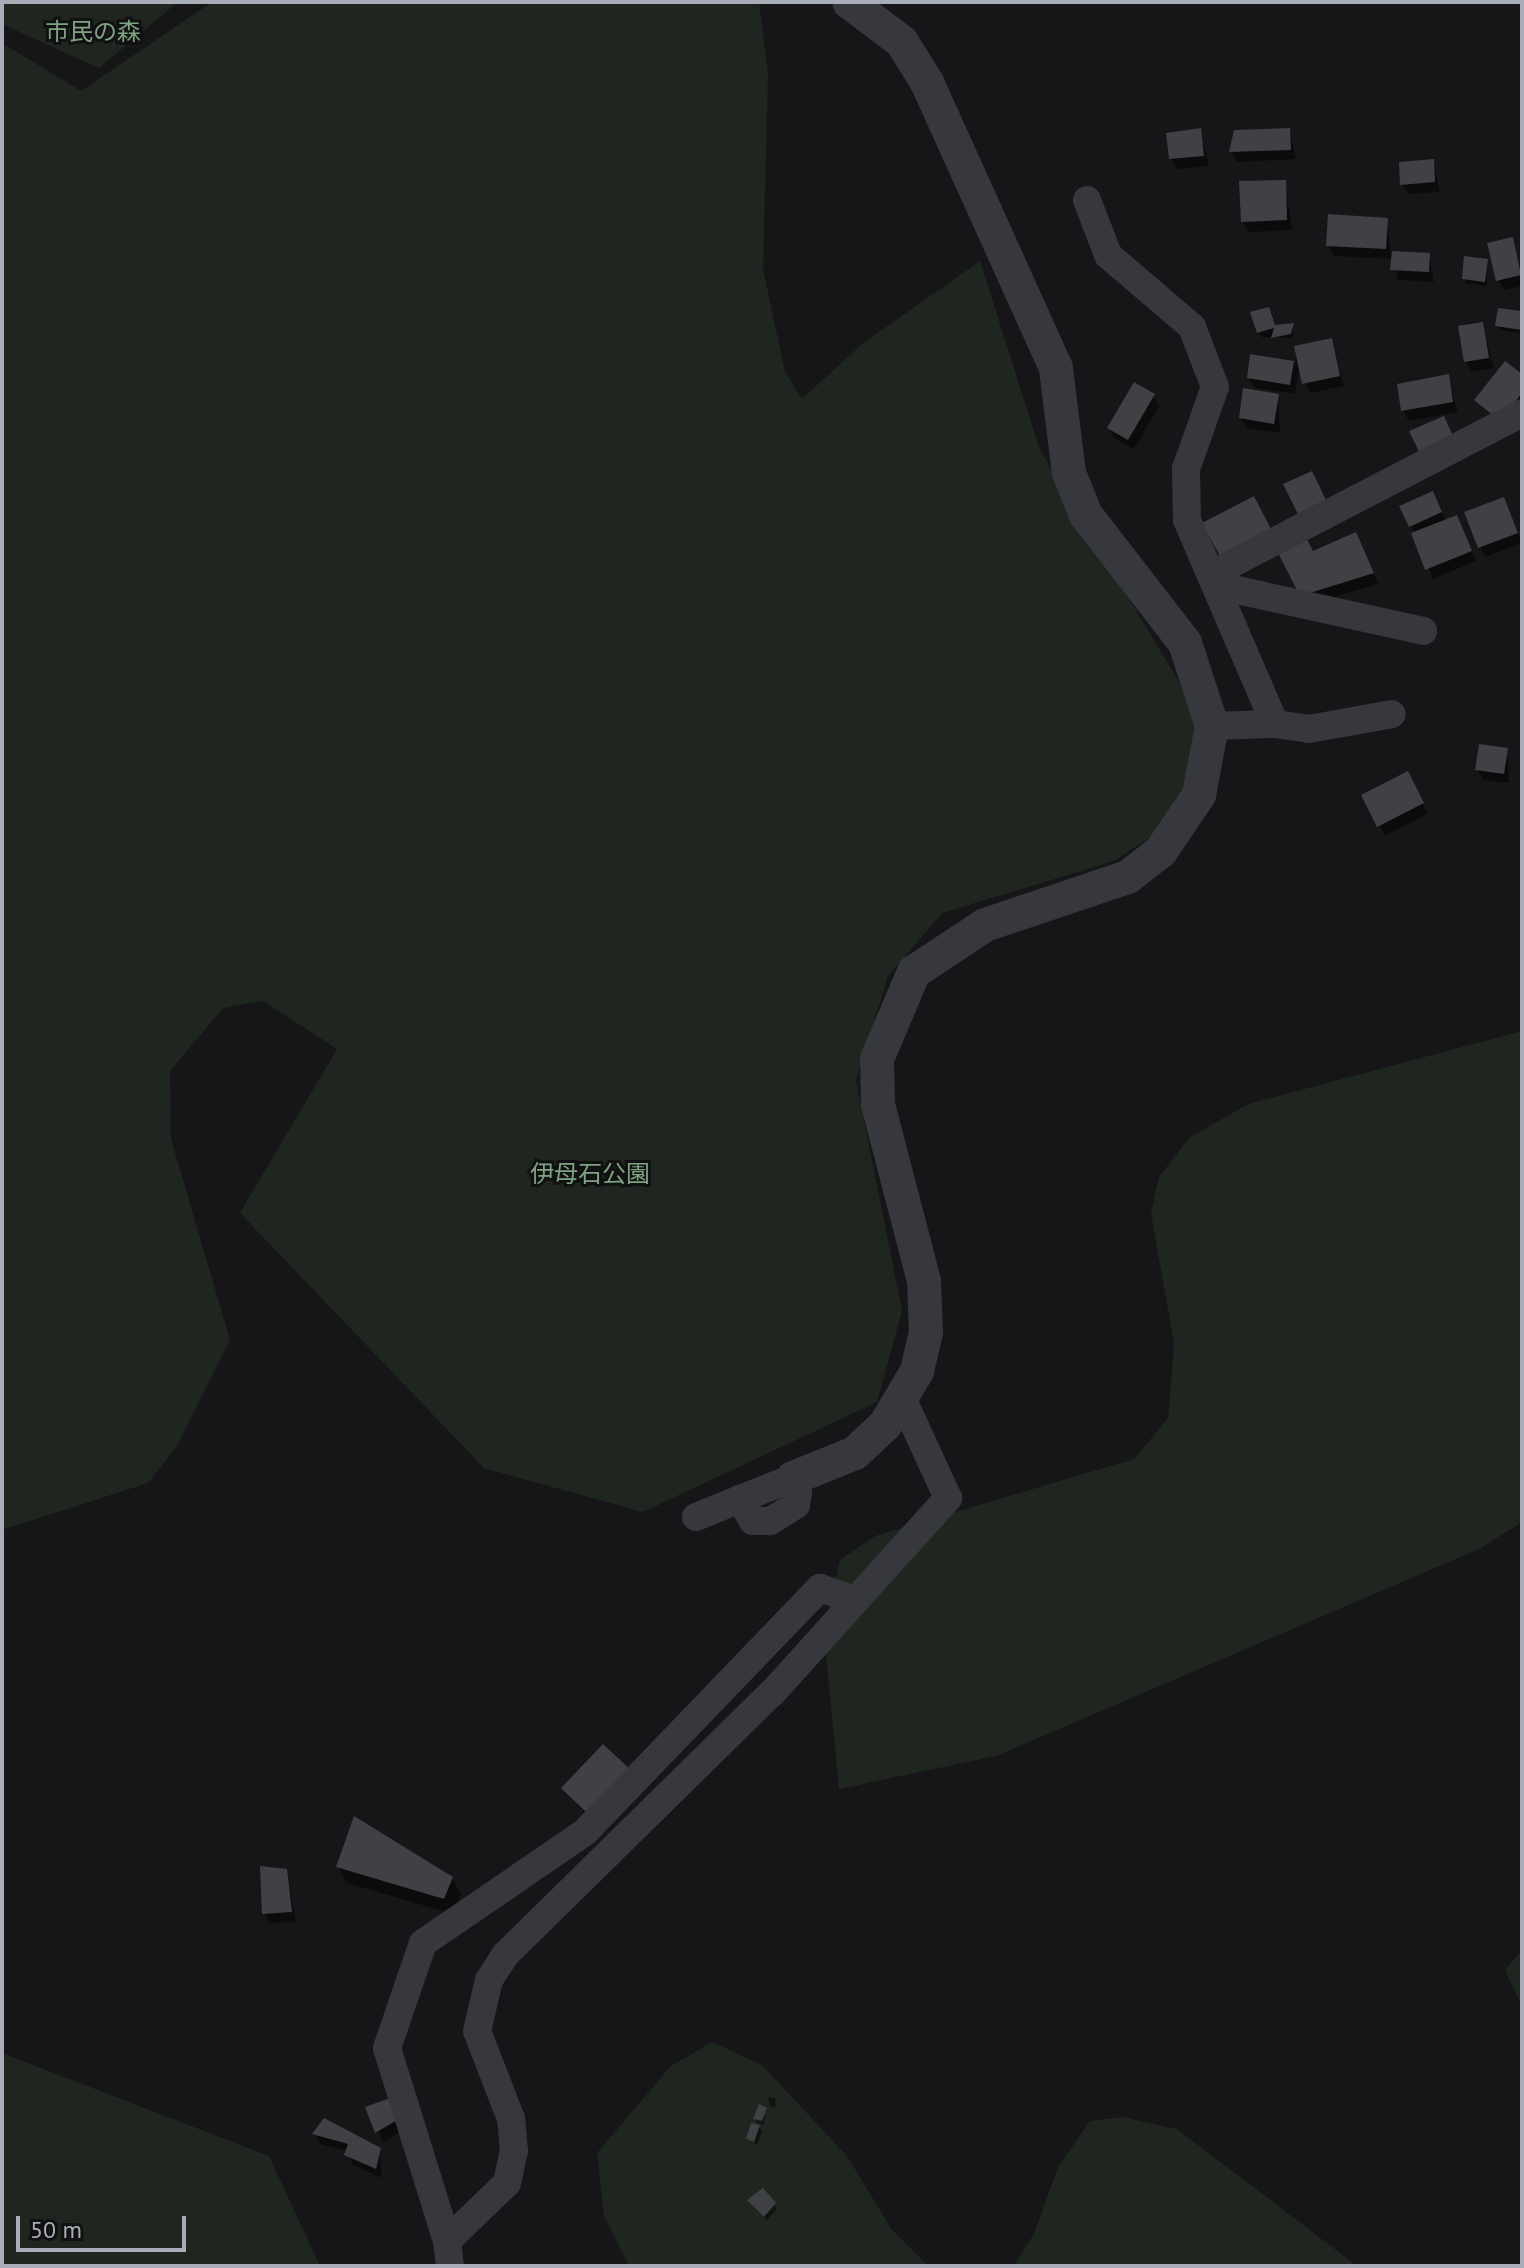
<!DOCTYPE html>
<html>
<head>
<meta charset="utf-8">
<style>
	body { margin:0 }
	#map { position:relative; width:1524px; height:2268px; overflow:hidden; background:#161618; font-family:"PT Sans","Noto Sans JP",sans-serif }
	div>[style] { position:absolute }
	.green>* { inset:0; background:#1e261f }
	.shadow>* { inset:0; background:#0007 }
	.building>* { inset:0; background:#404145 }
	.minor>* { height:28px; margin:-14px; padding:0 14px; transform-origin:14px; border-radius:14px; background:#37383d }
	.tertiary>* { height:34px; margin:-17px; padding:0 17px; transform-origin:17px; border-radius:17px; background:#37383d }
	span { translate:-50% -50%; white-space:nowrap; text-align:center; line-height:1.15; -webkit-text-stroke:6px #111113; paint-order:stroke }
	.park-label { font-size:24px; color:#7fa381 }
	.frame { position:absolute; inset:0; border:4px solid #a8adb8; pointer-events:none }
	.scale { position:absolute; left:16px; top:2216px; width:170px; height:36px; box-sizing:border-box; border:4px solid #a8adb8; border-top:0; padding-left:10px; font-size:24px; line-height:28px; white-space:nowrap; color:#a8adb8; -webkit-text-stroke:6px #111113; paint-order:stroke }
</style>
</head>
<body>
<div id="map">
	<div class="green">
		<div style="clip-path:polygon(2px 2px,178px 2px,99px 68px,2px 24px)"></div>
		<div style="clip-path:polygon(212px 2px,759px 2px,768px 74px,763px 269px,785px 372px,802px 399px,862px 344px,980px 261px,1040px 450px,1200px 717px,1205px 756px,1158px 832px,1114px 861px,942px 913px,888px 976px,856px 1080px,902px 1311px,877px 1402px,643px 1512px,484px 1468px,240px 1213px,337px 1049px,263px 1001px,223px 1008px,170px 1071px,171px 1139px,230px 1340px,177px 1446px,148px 1483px,2px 1530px,2px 43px,81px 91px)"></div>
		<div style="clip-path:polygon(1522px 1031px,1522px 1522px,1481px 1548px,996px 1756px,839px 1789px,824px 1633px,840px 1560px,875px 1536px,1134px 1459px,1168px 1418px,1174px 1344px,1151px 1213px,1159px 1177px,1189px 1138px,1248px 1104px)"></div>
		<div style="clip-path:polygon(1522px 1950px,1522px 2007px,1505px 1970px)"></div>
		<div style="clip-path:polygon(712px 2042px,762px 2065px,847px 2156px,892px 2230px,928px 2266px,629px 2266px,604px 2216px,597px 2153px,671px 2066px)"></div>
		<div style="clip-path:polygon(2px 2053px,269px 2156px,320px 2266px,2px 2266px)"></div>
		<div style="clip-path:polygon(1122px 2117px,1177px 2129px,1357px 2266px,1013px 2266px,1034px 2234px,1058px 2167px,1090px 2121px)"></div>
	</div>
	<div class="shadow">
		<div style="clip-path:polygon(1289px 130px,1296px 159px,1237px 162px,1231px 152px,1236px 132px)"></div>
		<div style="clip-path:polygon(1200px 131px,1209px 166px,1177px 169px,1171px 159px)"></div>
		<div style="clip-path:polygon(1433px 162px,1440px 192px,1408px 194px,1402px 184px)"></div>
		<div style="clip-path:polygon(1285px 182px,1292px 230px,1249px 232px,1243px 222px)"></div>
		<div style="clip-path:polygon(1387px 220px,1391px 253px,1429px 255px,1434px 282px,1398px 280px,1393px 259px,1334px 256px,1328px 245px)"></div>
		<div style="clip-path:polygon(1512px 240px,1522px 286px,1504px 290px,1498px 280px)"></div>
		<div style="clip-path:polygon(1487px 261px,1487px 286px,1466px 283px,1464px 279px)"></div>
		<div style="clip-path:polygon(1522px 313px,1522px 333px,1500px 330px,1497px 325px)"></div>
		<div style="clip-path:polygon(1253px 314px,1275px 327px,1293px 325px,1293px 338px,1261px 337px)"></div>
		<div style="clip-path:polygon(1482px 324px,1494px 368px,1472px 372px,1466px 362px)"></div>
		<div style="clip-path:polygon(1331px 340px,1344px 386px,1310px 393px,1299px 369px,1295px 394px,1255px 388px,1249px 378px,1252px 356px,1296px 363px,1296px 348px)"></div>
		<div style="clip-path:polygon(1448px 377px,1458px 412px,1409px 421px,1403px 411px)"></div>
		<div style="clip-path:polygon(1522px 377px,1522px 410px,1507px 430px,1476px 400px)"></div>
		<div style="clip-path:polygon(1153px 396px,1159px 406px,1134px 449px,1115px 438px,1109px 428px)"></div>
		<div style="clip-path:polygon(1278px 396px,1280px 433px,1247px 428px,1241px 418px)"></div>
		<div style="clip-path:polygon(1438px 503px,1446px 521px,1457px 517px,1476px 561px,1433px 579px,1411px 526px)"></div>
		<div style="clip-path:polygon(1509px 509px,1522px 543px,1486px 557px,1480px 547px)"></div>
		<div style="clip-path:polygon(1361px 545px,1378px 584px,1308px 605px,1312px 553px)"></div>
		<div style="clip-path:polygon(1507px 750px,1509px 783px,1483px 780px,1477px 769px)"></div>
		<div style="clip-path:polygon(1413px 784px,1428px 814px,1385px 836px,1364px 796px)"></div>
		<div style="clip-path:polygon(632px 1774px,597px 1828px,564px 1788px)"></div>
		<div style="clip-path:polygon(338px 1867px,452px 1878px,461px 1894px,453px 1914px,347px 1883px)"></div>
		<div style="clip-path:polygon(286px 1871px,296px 1922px,270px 1923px,264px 1913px)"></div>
		<div style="clip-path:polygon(768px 2097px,775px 2098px,777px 2107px,770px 2106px)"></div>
		<div style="clip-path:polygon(368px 2109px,399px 2112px,404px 2130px,383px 2142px)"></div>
		<div style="clip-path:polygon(765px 2109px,764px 2125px,758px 2123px,755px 2119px)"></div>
		<div style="clip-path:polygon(759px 2127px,762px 2131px,757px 2145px,748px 2139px)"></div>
		<div style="clip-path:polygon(315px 2134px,379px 2149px,382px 2178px,353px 2165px,348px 2151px,320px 2144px)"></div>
		<div style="clip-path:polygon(752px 2205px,774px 2205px,777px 2209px,767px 2220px)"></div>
	</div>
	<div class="building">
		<div style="clip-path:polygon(1201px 128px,1204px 156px,1169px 159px,1166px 133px)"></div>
		<div style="clip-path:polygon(1290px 128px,1291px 150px,1229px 152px,1234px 130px)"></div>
		<div style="clip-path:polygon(1434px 159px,1435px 182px,1400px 185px,1399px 162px)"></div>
		<div style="clip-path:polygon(1286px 180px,1287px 220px,1241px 222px,1239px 181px)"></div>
		<div style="clip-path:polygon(1328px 214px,1388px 218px,1386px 249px,1326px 246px)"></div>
		<div style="clip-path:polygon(1513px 237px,1521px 275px,1496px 281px,1487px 243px)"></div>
		<div style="clip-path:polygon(1392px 251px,1430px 253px,1429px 272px,1390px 270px)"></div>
		<div style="clip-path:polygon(1464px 256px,1488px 259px,1485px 282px,1462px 279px)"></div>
		<div style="clip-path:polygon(1269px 307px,1275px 325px,1294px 323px,1291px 334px,1271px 338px,1274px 328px,1257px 333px,1250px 312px)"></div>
		<div style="clip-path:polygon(1498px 308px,1522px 311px,1522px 330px,1495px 326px)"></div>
		<div style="clip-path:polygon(1483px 322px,1489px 358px,1464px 362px,1458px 326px)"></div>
		<div style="clip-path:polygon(1332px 338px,1340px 376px,1302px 384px,1294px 346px)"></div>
		<div style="clip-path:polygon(1250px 354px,1294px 361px,1290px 385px,1247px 378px)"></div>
		<div style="clip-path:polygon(1505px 361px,1522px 374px,1522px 393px,1500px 421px,1474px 400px)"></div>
		<div style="clip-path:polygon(1449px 374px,1453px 402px,1401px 411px,1397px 384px)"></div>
		<div style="clip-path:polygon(1134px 382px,1155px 394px,1128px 440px,1107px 428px)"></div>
		<div style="clip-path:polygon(1243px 388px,1279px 394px,1274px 424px,1239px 418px)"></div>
		<div style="clip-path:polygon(1444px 416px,1456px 443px,1422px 458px,1409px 431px)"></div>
		<div style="clip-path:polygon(1312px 471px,1326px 500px,1298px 514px,1283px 484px)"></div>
		<div style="clip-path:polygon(1433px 491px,1442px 512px,1409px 527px,1399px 506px)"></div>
		<div style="clip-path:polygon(1254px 496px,1272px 531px,1221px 558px,1202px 523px)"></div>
		<div style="clip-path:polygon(1504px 497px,1518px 533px,1478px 548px,1464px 512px)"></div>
		<div style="clip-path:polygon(1457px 515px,1472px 551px,1425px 570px,1411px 533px)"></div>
		<div style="clip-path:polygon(1356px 532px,1374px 573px,1300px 596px,1278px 553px,1307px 539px,1313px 551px)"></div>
		<div style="clip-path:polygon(1479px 744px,1508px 748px,1504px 774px,1475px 770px)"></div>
		<div style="clip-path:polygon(1408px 771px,1424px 803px,1377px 827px,1361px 795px)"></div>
		<div style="clip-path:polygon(603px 1744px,634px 1773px,587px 1813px,561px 1788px)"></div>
		<div style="clip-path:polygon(354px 1816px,453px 1877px,444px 1899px,336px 1867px)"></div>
		<div style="clip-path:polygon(260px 1866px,287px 1869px,292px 1912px,262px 1914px)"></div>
		<div style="clip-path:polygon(393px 2097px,399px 2119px,375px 2133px,365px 2107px)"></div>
		<div style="clip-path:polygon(759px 2104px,767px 2108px,762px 2121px,753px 2119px)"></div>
		<div style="clip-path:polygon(324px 2118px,381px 2148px,376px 2169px,344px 2155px,348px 2144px,312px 2134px)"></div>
		<div style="clip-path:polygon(751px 2123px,760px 2125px,754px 2142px,746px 2139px)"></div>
		<div style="clip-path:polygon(763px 2188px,776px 2203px,764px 2217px,747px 2200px)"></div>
	</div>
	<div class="minor">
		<div style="left:1087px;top:200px;width:59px;rotate:69.1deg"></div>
		<div style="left:1108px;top:255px;width:111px;rotate:40.6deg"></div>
		<div style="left:1192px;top:327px;width:64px;rotate:69deg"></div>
		<div style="left:1215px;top:387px;width:87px;rotate:109.5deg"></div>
		<div style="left:1186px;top:469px;width:51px;rotate:88.9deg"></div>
		<div style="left:1187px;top:520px;width:222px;rotate:66.7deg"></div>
		<div style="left:1275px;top:724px;width:63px;rotate:178.2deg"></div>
		<div style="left:1219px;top:586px;width:23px;rotate:-65deg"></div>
		<div style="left:1229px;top:565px;width:330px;rotate:-27.4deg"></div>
		<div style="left:1219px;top:586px;width:209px;rotate:12.4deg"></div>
		<div style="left:1275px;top:724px;width:34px;rotate:8deg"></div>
		<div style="left:1309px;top:729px;width:84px;rotate:-10.2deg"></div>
		<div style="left:696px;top:1517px;width:48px;rotate:-22.2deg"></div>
		<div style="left:740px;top:1499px;width:57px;rotate:-21.6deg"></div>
		<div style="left:793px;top:1478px;width:15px;rotate:70deg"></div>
		<div style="left:798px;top:1492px;width:13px;rotate:99deg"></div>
		<div style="left:796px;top:1505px;width:31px;rotate:148deg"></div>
		<div style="left:770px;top:1521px;width:17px;rotate:180deg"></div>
		<div style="left:753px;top:1521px;width:26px;rotate:-121deg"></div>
		<div style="left:447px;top:2241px;width:202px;rotate:-107.3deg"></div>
		<div style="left:387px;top:2048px;width:111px;rotate:-71.1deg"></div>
		<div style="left:423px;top:1943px;width:196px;rotate:-34.4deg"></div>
		<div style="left:585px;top:1832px;width:339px;rotate:-46.1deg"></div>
		<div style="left:820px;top:1588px;width:37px;rotate:19deg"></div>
		<div style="left:450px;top:2266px;width:25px;rotate:-97deg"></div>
		<div style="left:447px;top:2241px;width:83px;rotate:-44deg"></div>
		<div style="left:507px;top:2183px;width:33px;rotate:-78deg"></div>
		<div style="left:514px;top:2151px;width:32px;rotate:-95deg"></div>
		<div style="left:511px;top:2119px;width:94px;rotate:-111.1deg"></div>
		<div style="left:477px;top:2031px;width:52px;rotate:-76.8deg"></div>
		<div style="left:489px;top:1980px;width:30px;rotate:-57deg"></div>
		<div style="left:505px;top:1955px;width:374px;rotate:-44.5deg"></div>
		<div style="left:772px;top:1693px;width:263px;rotate:-47.9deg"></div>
		<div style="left:948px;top:1498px;width:108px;rotate:-114.7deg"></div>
	</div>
	<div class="tertiary">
		<div style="left:793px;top:1478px;width:67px;rotate:-22deg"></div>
		<div style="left:855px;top:1453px;width:41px;rotate:-43deg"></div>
		<div style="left:885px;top:1425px;width:63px;rotate:-59.3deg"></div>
		<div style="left:917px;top:1371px;width:39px;rotate:-77deg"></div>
		<div style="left:926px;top:1333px;width:52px;rotate:-92.2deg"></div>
		<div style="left:924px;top:1281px;width:182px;rotate:-104.6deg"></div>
		<div style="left:878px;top:1105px;width:46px;rotate:-91.2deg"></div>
		<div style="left:877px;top:1059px;width:95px;rotate:-67deg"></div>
		<div style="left:914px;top:972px;width:85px;rotate:-33.5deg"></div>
		<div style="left:985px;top:925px;width:151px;rotate:-18.6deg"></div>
		<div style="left:1128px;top:877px;width:42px;rotate:-38.2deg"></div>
		<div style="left:1161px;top:851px;width:68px;rotate:-55.8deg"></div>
		<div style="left:1199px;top:795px;width:70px;rotate:-79.3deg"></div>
		<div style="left:1212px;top:726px;width:87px;rotate:-108deg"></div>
		<div style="left:1185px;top:643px;width:162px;rotate:-127.7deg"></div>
		<div style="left:1086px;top:515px;width:45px;rotate:-112deg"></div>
		<div style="left:1069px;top:473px;width:106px;rotate:-97.1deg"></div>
		<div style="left:1056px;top:368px;width:312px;rotate:-114.3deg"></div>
		<div style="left:928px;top:84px;width:49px;rotate:-121.8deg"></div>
		<div style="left:902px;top:42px;width:66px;rotate:-143deg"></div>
	</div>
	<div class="park-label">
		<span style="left:93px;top:32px">市民の森</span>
		<span style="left:590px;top:1174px">伊母石公園</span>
	</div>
	<div class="frame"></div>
	<div class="scale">50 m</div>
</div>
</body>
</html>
